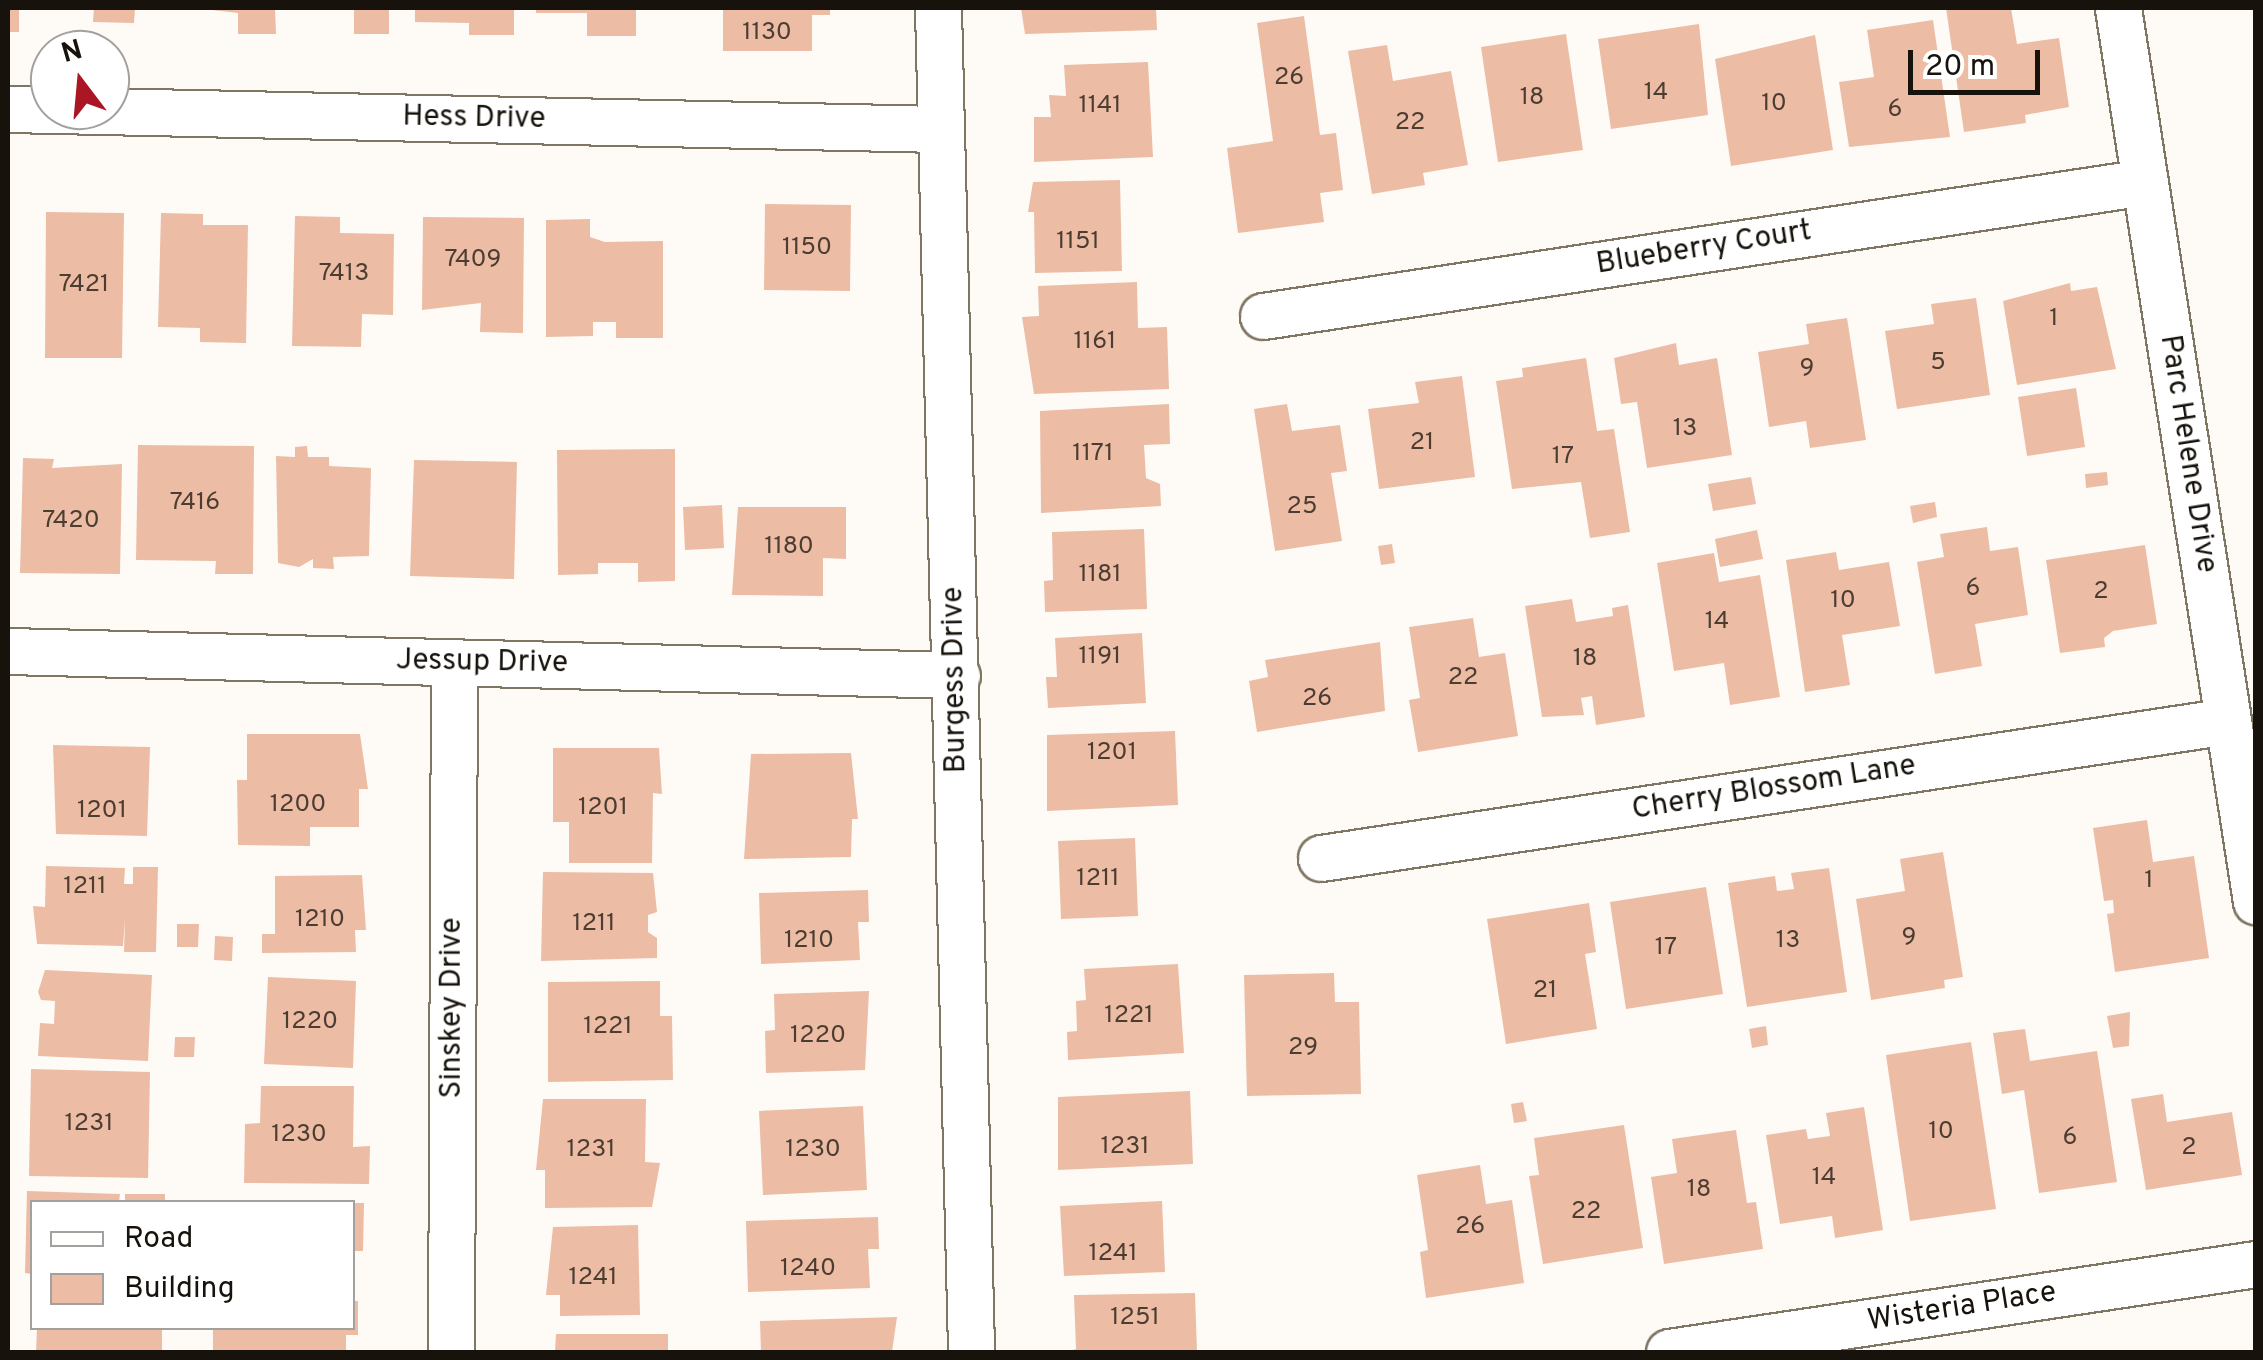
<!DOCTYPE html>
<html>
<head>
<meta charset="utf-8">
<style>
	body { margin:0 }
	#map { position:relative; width:2263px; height:1360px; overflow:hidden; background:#fefbf7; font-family:Overpass,sans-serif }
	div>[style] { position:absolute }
	.building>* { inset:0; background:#ecbca5 }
	.roads { filter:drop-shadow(2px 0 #807664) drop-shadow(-2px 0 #807664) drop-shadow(0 2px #807664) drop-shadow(0 -2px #807664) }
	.street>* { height:45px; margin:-22.5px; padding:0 22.5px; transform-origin:22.5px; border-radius:22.5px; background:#fff }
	span { translate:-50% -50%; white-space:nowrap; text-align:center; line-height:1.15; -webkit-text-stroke:8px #fff; paint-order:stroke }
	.number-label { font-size:25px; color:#4c3d32 }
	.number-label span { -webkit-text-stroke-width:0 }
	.street-label { font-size:30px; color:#17130c }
	.frame { position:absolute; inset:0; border:10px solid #17130c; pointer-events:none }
	.legend { position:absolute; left:30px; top:1200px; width:325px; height:130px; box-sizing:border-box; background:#fff; border:2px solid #a2a19e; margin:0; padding:12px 18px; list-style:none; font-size:30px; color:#17130c }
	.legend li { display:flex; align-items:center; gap:20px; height:50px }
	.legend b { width:50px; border:2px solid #a2a19e }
	.north { position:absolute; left:30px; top:30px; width:100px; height:100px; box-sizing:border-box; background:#fff; border:2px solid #a2a19e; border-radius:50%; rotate:344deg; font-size:28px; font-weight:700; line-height:40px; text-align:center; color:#17130c }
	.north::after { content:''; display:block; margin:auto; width:35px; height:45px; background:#ab1625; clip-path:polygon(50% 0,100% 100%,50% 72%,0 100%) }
	.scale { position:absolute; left:1908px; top:50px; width:132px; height:45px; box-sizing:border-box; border:5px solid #17130c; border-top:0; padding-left:12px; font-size:30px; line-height:35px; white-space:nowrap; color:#17130c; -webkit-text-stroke:8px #fff; paint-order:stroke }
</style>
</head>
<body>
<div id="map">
	<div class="building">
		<div style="clip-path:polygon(8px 8px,19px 8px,19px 32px,8px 32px)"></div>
		<div style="clip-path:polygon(94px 8px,135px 8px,134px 23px,93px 22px)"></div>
		<div style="clip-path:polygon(195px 8px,275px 8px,276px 34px,238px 34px,238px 13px)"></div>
		<div style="clip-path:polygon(354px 8px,389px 8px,389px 34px,354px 34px)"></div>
		<div style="clip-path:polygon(415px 8px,514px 8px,514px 35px,469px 35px,469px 23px,415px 22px)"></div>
		<div style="clip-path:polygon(536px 8px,636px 8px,636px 36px,587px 36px,587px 13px,536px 13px)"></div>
		<div style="clip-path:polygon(723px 8px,830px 8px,830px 15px,812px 15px,812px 51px,723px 51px)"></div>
		<div style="clip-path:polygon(1021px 8px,1156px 8px,1157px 30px,1025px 34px)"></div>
		<div style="clip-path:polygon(1946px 8px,2011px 8px,2017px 44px,2059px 38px,2069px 107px,2025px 115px,2026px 123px,1964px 132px)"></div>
		<div style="clip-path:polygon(1304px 16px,1320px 135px,1336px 133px,1343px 190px,1320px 193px,1324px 222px,1238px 233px,1227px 148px,1273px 141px,1257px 23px)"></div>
		<div style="clip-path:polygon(1933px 20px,1950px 137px,1849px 147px,1839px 82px,1874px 77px,1867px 30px)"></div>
		<div style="clip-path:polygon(1699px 24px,1708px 115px,1611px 129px,1598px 39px)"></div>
		<div style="clip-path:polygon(1566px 34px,1583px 150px,1498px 162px,1481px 47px)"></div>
		<div style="clip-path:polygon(1815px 35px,1833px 150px,1731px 166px,1715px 59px)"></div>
		<div style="clip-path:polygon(1387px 45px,1393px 81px,1451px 71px,1468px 165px,1423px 173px,1425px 185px,1372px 194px,1348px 51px)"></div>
		<div style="clip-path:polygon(1148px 62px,1153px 157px,1034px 162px,1034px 117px,1051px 117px,1049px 95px,1066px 96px,1064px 65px)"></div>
		<div style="clip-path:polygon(1120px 180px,1122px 271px,1035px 273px,1034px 212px,1028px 212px,1033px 182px)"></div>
		<div style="clip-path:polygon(765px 204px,851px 205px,850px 291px,764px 290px)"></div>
		<div style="clip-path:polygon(46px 212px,124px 213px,122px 358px,45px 358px)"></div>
		<div style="clip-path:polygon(161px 213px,203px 214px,203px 225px,248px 225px,246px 343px,200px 342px,200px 328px,158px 327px)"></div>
		<div style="clip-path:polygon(295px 216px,340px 217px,340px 233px,394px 234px,393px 315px,362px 314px,361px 347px,292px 346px)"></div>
		<div style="clip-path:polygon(423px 217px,524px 218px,523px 333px,480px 332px,481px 303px,422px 310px)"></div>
		<div style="clip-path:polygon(590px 219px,590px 237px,605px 242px,663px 241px,663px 338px,616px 338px,616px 322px,593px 322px,593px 336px,546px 337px,546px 220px)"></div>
		<div style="clip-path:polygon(1137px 282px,1138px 328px,1167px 327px,1169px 389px,1034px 394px,1022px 317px,1039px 316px,1038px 286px)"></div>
		<div style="clip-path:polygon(2070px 283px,2071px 291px,2097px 287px,2116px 369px,2017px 385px,2003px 301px)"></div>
		<div style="clip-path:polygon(1976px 298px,1990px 395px,1897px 409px,1885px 331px,1934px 324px,1931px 304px)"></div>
		<div style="clip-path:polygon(1847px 318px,1866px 440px,1810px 448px,1806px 421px,1769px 427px,1758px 352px,1809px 344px,1806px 324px)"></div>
		<div style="clip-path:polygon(1676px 343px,1679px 365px,1717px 358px,1732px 455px,1647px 468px,1637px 402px,1621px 404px,1614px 358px)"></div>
		<div style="clip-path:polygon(1586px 358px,1597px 431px,1614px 429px,1630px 532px,1590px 538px,1581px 482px,1512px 489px,1496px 381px,1523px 377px,1522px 368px)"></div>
		<div style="clip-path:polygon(1462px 376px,1475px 477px,1379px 489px,1368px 409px,1419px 403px,1415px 382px)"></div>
		<div style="clip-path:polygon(2076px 388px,2085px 447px,2027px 456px,2018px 397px)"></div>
		<div style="clip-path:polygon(1169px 404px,1170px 444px,1144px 445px,1146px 478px,1160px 484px,1161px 506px,1041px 513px,1040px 411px)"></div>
		<div style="clip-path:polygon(1287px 404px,1292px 431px,1340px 425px,1347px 471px,1331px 473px,1342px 541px,1275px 551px,1254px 409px)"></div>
		<div style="clip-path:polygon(138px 445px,254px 446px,253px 574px,215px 574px,216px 561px,136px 560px)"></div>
		<div style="clip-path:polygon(307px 446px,308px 457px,329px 457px,329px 466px,371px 468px,369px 556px,333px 557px,334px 569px,313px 568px,313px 559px,299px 567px,278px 563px,276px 456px,295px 457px,295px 447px)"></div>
		<div style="clip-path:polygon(675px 449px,675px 581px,638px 582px,638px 563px,598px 563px,598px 574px,558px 575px,557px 450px)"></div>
		<div style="clip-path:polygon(23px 458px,54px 459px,52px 468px,122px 464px,120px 574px,20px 573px)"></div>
		<div style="clip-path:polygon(414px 460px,517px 462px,514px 579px,410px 576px)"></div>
		<div style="clip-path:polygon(2107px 472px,2108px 485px,2086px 488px,2085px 474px)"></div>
		<div style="clip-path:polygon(1751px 477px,1756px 504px,1713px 511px,1708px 484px)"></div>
		<div style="clip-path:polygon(1935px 502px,1937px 517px,1913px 523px,1910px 506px)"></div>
		<div style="clip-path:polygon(722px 505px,724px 548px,685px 550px,683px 507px)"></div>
		<div style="clip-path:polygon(738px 507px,846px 507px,846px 559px,823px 558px,823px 596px,732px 595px)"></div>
		<div style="clip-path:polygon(1987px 527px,1990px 551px,2018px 547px,2028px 615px,1975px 624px,1982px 666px,1935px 674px,1917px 562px,1944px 557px,1940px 534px)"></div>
		<div style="clip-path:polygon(1144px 529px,1147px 609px,1045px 612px,1044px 581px,1053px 580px,1052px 532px)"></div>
		<div style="clip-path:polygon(1757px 530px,1763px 559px,1720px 567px,1715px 539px)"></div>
		<div style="clip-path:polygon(1392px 544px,1395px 563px,1381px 565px,1378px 546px)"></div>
		<div style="clip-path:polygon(2145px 545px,2157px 624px,2113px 631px,2104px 638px,2105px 647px,2060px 653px,2046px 560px)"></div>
		<div style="clip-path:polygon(1836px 552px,1839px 570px,1889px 562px,1900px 626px,1842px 635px,1850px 685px,1805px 692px,1786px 560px)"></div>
		<div style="clip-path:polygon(1714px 553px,1719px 582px,1760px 575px,1780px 697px,1730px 705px,1724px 663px,1674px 671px,1657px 563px)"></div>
		<div style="clip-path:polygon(1572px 599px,1576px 622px,1613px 616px,1612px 608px,1628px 605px,1645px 717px,1596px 725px,1592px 696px,1581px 698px,1584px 715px,1542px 717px,1525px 606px)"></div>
		<div style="clip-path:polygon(1473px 618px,1479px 657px,1505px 653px,1518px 736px,1418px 752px,1409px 700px,1420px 698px,1409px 627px)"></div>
		<div style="clip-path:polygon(1142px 633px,1146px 703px,1048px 708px,1046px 677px,1057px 677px,1055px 638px)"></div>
		<div style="clip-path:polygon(1380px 642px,1385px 711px,1257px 732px,1249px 681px,1268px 677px,1265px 660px)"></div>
		<div style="clip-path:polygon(1175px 731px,1178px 805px,1047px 811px,1047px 735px)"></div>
		<div style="clip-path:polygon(247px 734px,360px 734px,368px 789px,359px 789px,359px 827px,310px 827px,310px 846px,238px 845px,237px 780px,247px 780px)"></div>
		<div style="clip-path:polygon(53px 745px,150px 747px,147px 836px,56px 834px)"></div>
		<div style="clip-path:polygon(553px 748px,659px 748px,662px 794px,653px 793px,652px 863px,569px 863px,569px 822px,553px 822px)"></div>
		<div style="clip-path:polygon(851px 753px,858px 819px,852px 819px,851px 857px,744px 859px,751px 754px)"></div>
		<div style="clip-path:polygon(2147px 820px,2153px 862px,2194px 856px,2209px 958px,2115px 972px,2107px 914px,2114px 913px,2113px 900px,2104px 901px,2093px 828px)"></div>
		<div style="clip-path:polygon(1135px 838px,1138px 916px,1061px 919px,1058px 841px)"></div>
		<div style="clip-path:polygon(1943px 852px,1963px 977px,1944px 980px,1945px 988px,1871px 1000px,1856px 899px,1905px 891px,1900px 859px)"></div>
		<div style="clip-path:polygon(46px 866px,125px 868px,124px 884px,133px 884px,133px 867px,158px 867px,156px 952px,124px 952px,125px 918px,123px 946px,37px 944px,33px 906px,45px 907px)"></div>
		<div style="clip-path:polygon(1829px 868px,1847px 992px,1747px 1007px,1728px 883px,1775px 876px,1777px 891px,1794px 889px,1791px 873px)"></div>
		<div style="clip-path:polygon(543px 872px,653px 873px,657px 912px,648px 915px,648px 932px,657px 938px,657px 958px,541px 961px)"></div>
		<div style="clip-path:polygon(362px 875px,366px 930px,355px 930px,356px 952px,262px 953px,262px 934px,275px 934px,275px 876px)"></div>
		<div style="clip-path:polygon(1706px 887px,1723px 994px,1626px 1009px,1610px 902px)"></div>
		<div style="clip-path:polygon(868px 890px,869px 922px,858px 922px,860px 960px,761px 964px,759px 893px)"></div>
		<div style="clip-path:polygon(1589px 903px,1596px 952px,1585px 954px,1597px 1029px,1506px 1044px,1487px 919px)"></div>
		<div style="clip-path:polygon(177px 924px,199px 924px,198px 947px,177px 947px)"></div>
		<div style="clip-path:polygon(215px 936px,233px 937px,232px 961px,214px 960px)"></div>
		<div style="clip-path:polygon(1178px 964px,1184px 1053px,1068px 1060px,1067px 1032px,1077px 1031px,1076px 1001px,1086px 1000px,1084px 969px)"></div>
		<div style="clip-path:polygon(45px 970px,152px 975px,148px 1061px,38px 1056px,40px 1023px,54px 1024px,55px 1001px,41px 1000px,38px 992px)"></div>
		<div style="clip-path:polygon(1334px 973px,1335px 1002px,1359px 1002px,1361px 1094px,1247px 1096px,1244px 975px)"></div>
		<div style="clip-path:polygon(268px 977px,356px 981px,353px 1068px,264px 1064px)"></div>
		<div style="clip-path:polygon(660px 981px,660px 1016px,672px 1016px,673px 1080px,548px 1082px,548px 982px)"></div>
		<div style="clip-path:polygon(869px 991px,865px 1070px,766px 1073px,765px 1031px,775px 1030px,774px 994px)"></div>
		<div style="clip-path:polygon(2130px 1012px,2129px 1046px,2113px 1048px,2107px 1016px)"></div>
		<div style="clip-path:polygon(1766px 1026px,1768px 1045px,1752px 1048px,1749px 1029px)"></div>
		<div style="clip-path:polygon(2025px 1029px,2030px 1061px,2097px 1051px,2117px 1182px,2039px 1193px,2024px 1090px,2002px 1094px,1993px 1033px)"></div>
		<div style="clip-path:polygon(175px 1037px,195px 1037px,194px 1057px,174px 1057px)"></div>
		<div style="clip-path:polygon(1971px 1042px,1996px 1209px,1910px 1221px,1886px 1055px)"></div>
		<div style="clip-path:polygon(31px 1069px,150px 1072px,148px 1178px,29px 1176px)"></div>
		<div style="clip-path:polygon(261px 1086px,354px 1086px,353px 1147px,370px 1146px,369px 1184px,244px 1183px,245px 1124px,260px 1123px)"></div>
		<div style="clip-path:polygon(1190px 1091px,1193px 1164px,1058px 1170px,1058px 1097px)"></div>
		<div style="clip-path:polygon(2163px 1094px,2167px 1122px,2232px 1112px,2242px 1175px,2146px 1190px,2131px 1099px)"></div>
		<div style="clip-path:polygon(543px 1099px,646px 1099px,645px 1162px,660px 1163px,652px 1207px,545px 1208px,545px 1170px,536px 1170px)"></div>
		<div style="clip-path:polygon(1523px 1102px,1527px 1121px,1514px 1123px,1511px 1104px)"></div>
		<div style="clip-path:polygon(863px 1106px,867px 1190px,763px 1195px,759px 1111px)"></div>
		<div style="clip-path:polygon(1864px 1107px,1883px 1230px,1835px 1238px,1832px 1216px,1780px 1224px,1766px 1135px,1806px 1129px,1808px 1139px,1830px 1136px,1826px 1113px)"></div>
		<div style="clip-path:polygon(1624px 1125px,1643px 1248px,1543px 1264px,1529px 1176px,1539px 1175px,1534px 1138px)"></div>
		<div style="clip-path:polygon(1736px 1130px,1747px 1203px,1756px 1202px,1763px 1249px,1664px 1264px,1651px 1177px,1677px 1173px,1672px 1139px)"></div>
		<div style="clip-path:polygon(1480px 1165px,1486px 1204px,1512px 1200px,1524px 1283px,1426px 1298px,1420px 1252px,1428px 1250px,1417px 1175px)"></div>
		<div style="clip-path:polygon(27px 1191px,120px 1194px,119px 1202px,32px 1202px,32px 1274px,25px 1273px)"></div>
		<div style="clip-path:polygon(125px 1194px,165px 1194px,165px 1202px,125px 1202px)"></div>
		<div style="clip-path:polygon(1162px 1201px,1165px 1272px,1064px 1276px,1060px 1206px)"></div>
		<div style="clip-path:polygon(352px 1203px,364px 1203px,363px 1251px,352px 1251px)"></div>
		<div style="clip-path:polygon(878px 1217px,879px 1249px,868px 1249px,870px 1288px,748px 1292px,746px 1221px)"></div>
		<div style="clip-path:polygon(638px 1225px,640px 1315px,560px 1316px,560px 1295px,546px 1295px,553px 1227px)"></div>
		<div style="clip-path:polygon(1195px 1293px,1197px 1352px,1066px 1352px,1076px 1349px,1074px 1295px)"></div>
		<div style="clip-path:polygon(352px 1301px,358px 1301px,358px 1335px,346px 1335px,346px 1352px,213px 1352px,213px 1328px,352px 1328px)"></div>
		<div style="clip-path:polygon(897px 1317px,892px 1352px,761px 1352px,760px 1321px)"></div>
		<div style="clip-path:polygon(37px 1328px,162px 1328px,162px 1352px,36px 1352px)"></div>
		<div style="clip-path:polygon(556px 1334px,668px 1334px,668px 1352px,555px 1352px)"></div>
	</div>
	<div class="roads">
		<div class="street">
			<div style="left:938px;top:8px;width:1344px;rotate:88.59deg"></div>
			<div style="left:2118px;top:8px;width:904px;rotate:81.22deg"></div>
			<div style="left:8px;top:109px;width:932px;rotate:1.23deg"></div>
			<div style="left:1263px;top:316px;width:892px;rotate:-8.64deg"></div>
			<div style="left:8px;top:651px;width:949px;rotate:1.45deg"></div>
			<div style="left:1321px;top:858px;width:917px;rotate:-8.59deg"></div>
			<div style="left:451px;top:1352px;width:689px;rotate:-89.75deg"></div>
			<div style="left:1669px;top:1352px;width:594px;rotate:-8.53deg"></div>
		</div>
	</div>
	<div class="number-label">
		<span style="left:767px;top:33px">1130</span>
		<span style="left:1289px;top:78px">26</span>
		<span style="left:1656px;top:93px">14</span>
		<span style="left:1532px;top:98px">18</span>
		<span style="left:1774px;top:104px">10</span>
		<span style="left:1100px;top:106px">1141</span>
		<span style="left:1895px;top:110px">6</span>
		<span style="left:1410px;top:123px">22</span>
		<span style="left:1078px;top:242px">1151</span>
		<span style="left:807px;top:248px">1150</span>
		<span style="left:473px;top:260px">7409</span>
		<span style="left:344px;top:274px">7413</span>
		<span style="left:84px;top:285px">7421</span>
		<span style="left:2054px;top:319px">1</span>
		<span style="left:1095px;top:342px">1161</span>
		<span style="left:1938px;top:363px">5</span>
		<span style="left:1807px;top:369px">9</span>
		<span style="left:1685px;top:429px">13</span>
		<span style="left:1422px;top:443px">21</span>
		<span style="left:1093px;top:454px">1171</span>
		<span style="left:1563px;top:457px">17</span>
		<span style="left:195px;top:503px">7416</span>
		<span style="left:1302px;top:507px">25</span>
		<span style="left:71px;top:521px">7420</span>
		<span style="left:789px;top:547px">1180</span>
		<span style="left:1100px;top:575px">1181</span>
		<span style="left:1973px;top:589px">6</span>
		<span style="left:2101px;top:592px">2</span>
		<span style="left:1843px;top:601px">10</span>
		<span style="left:1717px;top:622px">14</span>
		<span style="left:1100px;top:657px">1191</span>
		<span style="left:1585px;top:659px">18</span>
		<span style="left:1463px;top:678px">22</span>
		<span style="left:1317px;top:699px">26</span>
		<span style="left:1112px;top:753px">1201</span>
		<span style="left:298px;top:805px">1200</span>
		<span style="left:603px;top:808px">1201</span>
		<span style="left:102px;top:811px">1201</span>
		<span style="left:1098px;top:879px">1211</span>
		<span style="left:2149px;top:881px">1</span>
		<span style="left:85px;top:887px">1211</span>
		<span style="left:320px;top:920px">1210</span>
		<span style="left:594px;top:924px">1211</span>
		<span style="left:1909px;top:938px">9</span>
		<span style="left:809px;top:941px">1210</span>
		<span style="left:1788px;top:941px">13</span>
		<span style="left:1666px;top:948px">17</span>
		<span style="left:1545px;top:991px">21</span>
		<span style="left:1129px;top:1016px">1221</span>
		<span style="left:310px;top:1022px">1220</span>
		<span style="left:608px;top:1027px">1221</span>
		<span style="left:818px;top:1036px">1220</span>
		<span style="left:1303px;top:1048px">29</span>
		<span style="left:89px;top:1124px">1231</span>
		<span style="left:1941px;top:1132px">10</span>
		<span style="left:299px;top:1135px">1230</span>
		<span style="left:2070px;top:1138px">6</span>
		<span style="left:1125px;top:1147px">1231</span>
		<span style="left:2189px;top:1148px">2</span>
		<span style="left:591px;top:1150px">1231</span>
		<span style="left:813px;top:1150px">1230</span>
		<span style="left:1824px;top:1178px">14</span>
		<span style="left:1699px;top:1190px">18</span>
		<span style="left:1586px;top:1212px">22</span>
		<span style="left:1470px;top:1227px">26</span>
		<span style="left:1113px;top:1254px">1241</span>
		<span style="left:808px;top:1269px">1240</span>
		<span style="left:593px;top:1278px">1241</span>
		<span style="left:1135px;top:1318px">1251</span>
	</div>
	<div class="street-label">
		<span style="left:474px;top:119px;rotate:1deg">Hess Drive</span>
		<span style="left:1704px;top:249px;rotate:-9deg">Blueberry Court</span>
		<span style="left:2187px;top:454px;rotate:81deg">Parc Helene Drive</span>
		<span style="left:482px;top:663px;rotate:1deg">Jessup Drive</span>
		<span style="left:956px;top:680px;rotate:-91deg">Burgess Drive</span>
		<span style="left:1774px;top:789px;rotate:-9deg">Cherry Blossom Lane</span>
		<span style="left:453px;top:1008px;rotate:-90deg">Sinskey Drive</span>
		<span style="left:1962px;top:1308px;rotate:-9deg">Wisteria Place</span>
	</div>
	<div class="frame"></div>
	<ul class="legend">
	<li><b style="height:12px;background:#fff"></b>Road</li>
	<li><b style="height:28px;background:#ecbca5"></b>Building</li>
	</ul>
	<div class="north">N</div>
	<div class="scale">20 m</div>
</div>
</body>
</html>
